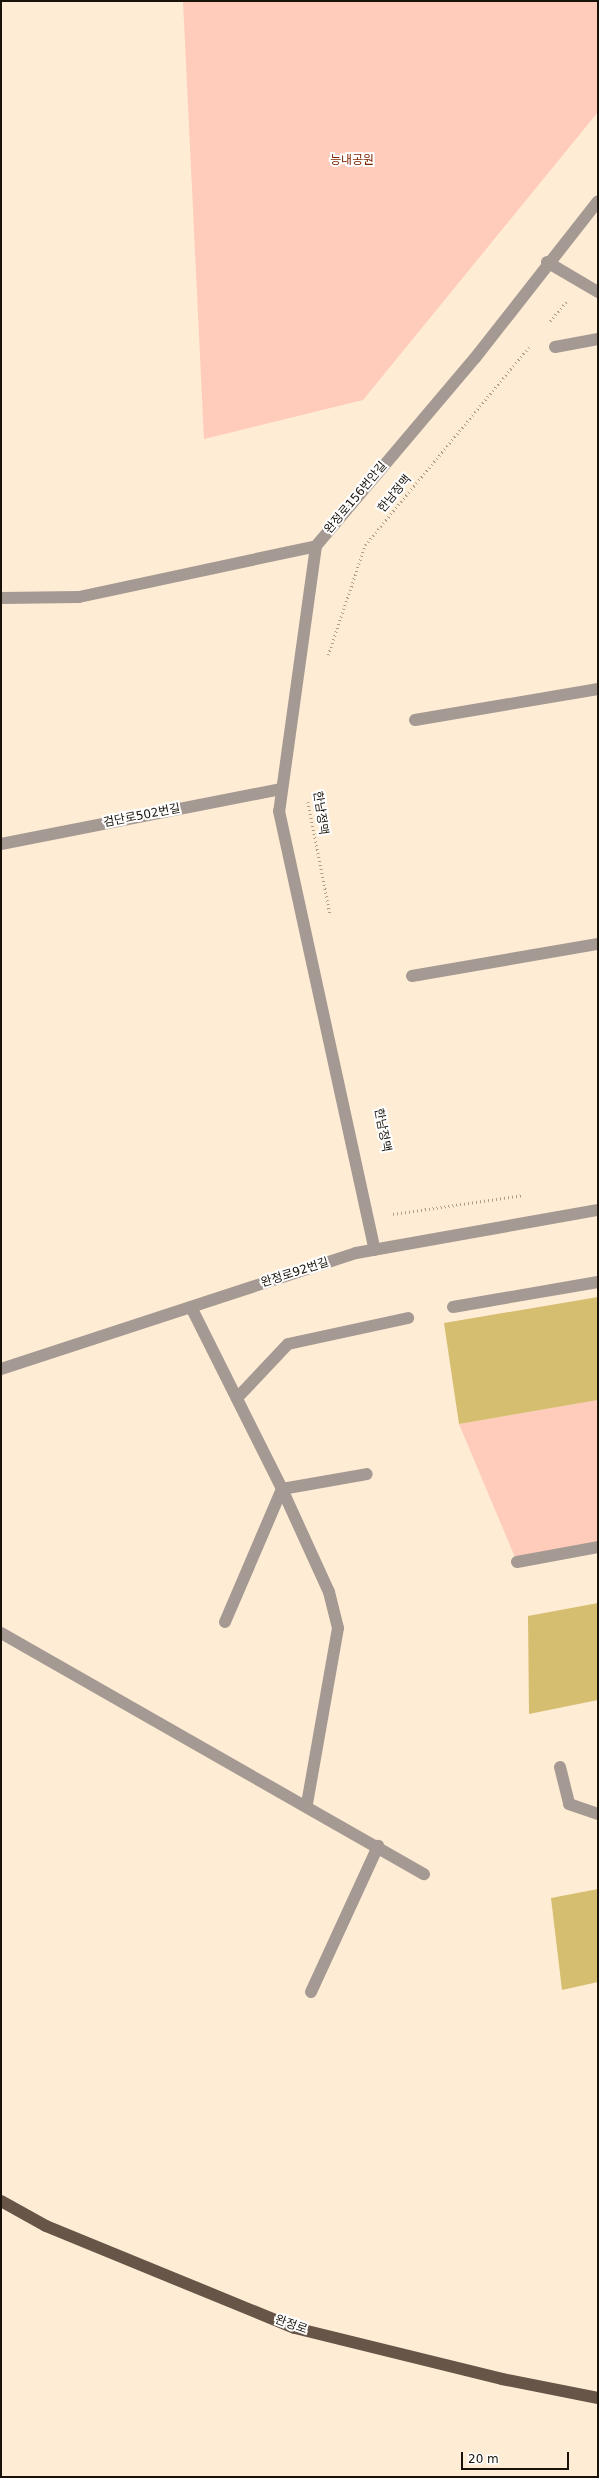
<!DOCTYPE html>
<html>
<head>
<meta charset="utf-8">
<style>
	body { margin:0 }
	#map { position:relative; width:599px; height:2478px; overflow:hidden; background:#ffecd4; font-family:"DejaVu Sans","Noto Sans KR",sans-serif }
	div>[style] { position:absolute }
	.green>* { inset:0; background:#ffcbbb }
	.building>* { inset:0; background:#d6be71 }
	.path>* { height:2.5px; margin-top:-1.25px; transform-origin:0; background:repeating-linear-gradient(90deg,#ad9f8c 0 1px,transparent 0 4px) }
	.minor>* { height:12px; margin:-6px; padding:0 6px; transform-origin:6px; border-radius:6px; background:#a59a93 }
	.major>* { height:12px; margin:-6px; padding:0 6px; transform-origin:6px; border-radius:6px; background:#675548 }
	span { translate:-50% -50%; white-space:nowrap; text-align:center; line-height:1.15; -webkit-text-stroke:4px #fff; paint-order:stroke }
	.park-label { font-size:12px; color:#7f2501 }
	.street-label { font-size:12px; color:#181209 }
	.frame { position:absolute; inset:0; border:2px solid #181209; pointer-events:none }
	.scale { position:absolute; left:461px; top:2452px; width:108px; height:18px; box-sizing:border-box; border:2px solid #181209; border-top:0; padding-left:5px; font-size:12px; line-height:14px; white-space:nowrap; color:#181209; -webkit-text-stroke:3px #fff; paint-order:stroke }
</style>
</head>
<body>
<div id="map">
	<div class="green">
		<div style="clip-path:polygon(183px 1px,598px 1px,598px 112px,363px 400px,204px 439px)"></div>
		<div style="clip-path:polygon(598px 1400px,598px 1547px,517px 1562px,459px 1424px)"></div>
	</div>
	<div class="building">
		<div style="clip-path:polygon(598px 1297px,598px 1400px,459px 1424px,444px 1323px)"></div>
		<div style="clip-path:polygon(598px 1603px,598px 1700px,529px 1714px,528px 1616px)"></div>
		<div style="clip-path:polygon(598px 1889px,598px 1982px,562px 1990px,551px 1898px)"></div>
	</div>
	<div class="path">
		<div style="left:550px;top:321px;width:25px;rotate:-50deg"></div>
		<div style="left:328px;top:655px;width:116px;rotate:-71.4deg"></div>
		<div style="left:365px;top:545px;width:257px;rotate:-50.4deg"></div>
		<div style="left:308px;top:802px;width:113px;rotate:78.8deg"></div>
		<div style="left:393px;top:1214px;width:132px;rotate:-8.3deg"></div>
	</div>
	<div class="minor">
		<div style="left:547px;top:262px;width:59px;rotate:30.5deg"></div>
		<div style="left:555px;top:347px;width:44px;rotate:-10.5deg"></div>
		<div style="left:316px;top:546px;width:268px;rotate:97.9deg"></div>
		<div style="left:279px;top:811px;width:449px;rotate:77.7deg"></div>
		<div style="left:1px;top:598px;width:78px;rotate:-0.7deg"></div>
		<div style="left:79px;top:597px;width:242px;rotate:-12.1deg"></div>
		<div style="left:316px;top:546px;width:246px;rotate:-49.8deg"></div>
		<div style="left:475px;top:358px;width:199px;rotate:-51.9deg"></div>
		<div style="left:415px;top:720px;width:186px;rotate:-9.6deg"></div>
		<div style="left:1px;top:844px;width:286px;rotate:-11.1deg"></div>
		<div style="left:412px;top:976px;width:189px;rotate:-9.8deg"></div>
		<div style="left:191px;top:1307px;width:203px;rotate:63.4deg"></div>
		<div style="left:282px;top:1489px;width:113px;rotate:65.5deg"></div>
		<div style="left:329px;top:1592px;width:37px;rotate:76deg"></div>
		<div style="left:338px;top:1628px;width:179px;rotate:100deg"></div>
		<div style="left:453px;top:1307px;width:147px;rotate:-9.8deg"></div>
		<div style="left:1px;top:1369px;width:373px;rotate:-18.1deg"></div>
		<div style="left:356px;top:1253px;width:246px;rotate:-10.1deg"></div>
		<div style="left:237px;top:1398px;width:74px;rotate:-46.6deg"></div>
		<div style="left:288px;top:1344px;width:123px;rotate:-12.2deg"></div>
		<div style="left:517px;top:1562px;width:82px;rotate:-10.5deg"></div>
		<div style="left:225px;top:1622px;width:145px;rotate:-66.8deg"></div>
		<div style="left:282px;top:1489px;width:86px;rotate:-10deg"></div>
		<div style="left:1px;top:1633px;width:487px;rotate:29.7deg"></div>
		<div style="left:560px;top:1767px;width:38px;rotate:76deg"></div>
		<div style="left:569px;top:1804px;width:31px;rotate:19deg"></div>
		<div style="left:311px;top:1992px;width:161px;rotate:-65.3deg"></div>
	</div>
	<div class="major">
		<div style="left:1px;top:2201px;width:51px;rotate:29.1deg"></div>
		<div style="left:46px;top:2226px;width:269px;rotate:22.3deg"></div>
		<div style="left:295px;top:2328px;width:213px;rotate:13.8deg"></div>
		<div style="left:502px;top:2379px;width:98px;rotate:11.2deg"></div>
	</div>
	<div class="park-label">
		<span style="left:352px;top:161px">능내공원</span>
	</div>
	<div class="street-label">
		<span style="left:395px;top:494px;rotate:-50deg">한남정맥</span>
		<span style="left:356px;top:498px;rotate:-50deg">완정로156번안길</span>
		<span style="left:320px;top:813px;rotate:82deg">한남정맥</span>
		<span style="left:142px;top:816px;rotate:-11deg">검단로502번길</span>
		<span style="left:382px;top:1130px;rotate:79deg">한남정맥</span>
		<span style="left:295px;top:1273px;rotate:-18deg">완정로92번길</span>
		<span style="left:291px;top:2325px;rotate:19deg">완정로</span>
	</div>
	<div class="frame"></div>
	<div class="scale">20 m</div>
</div>
</body>
</html>
